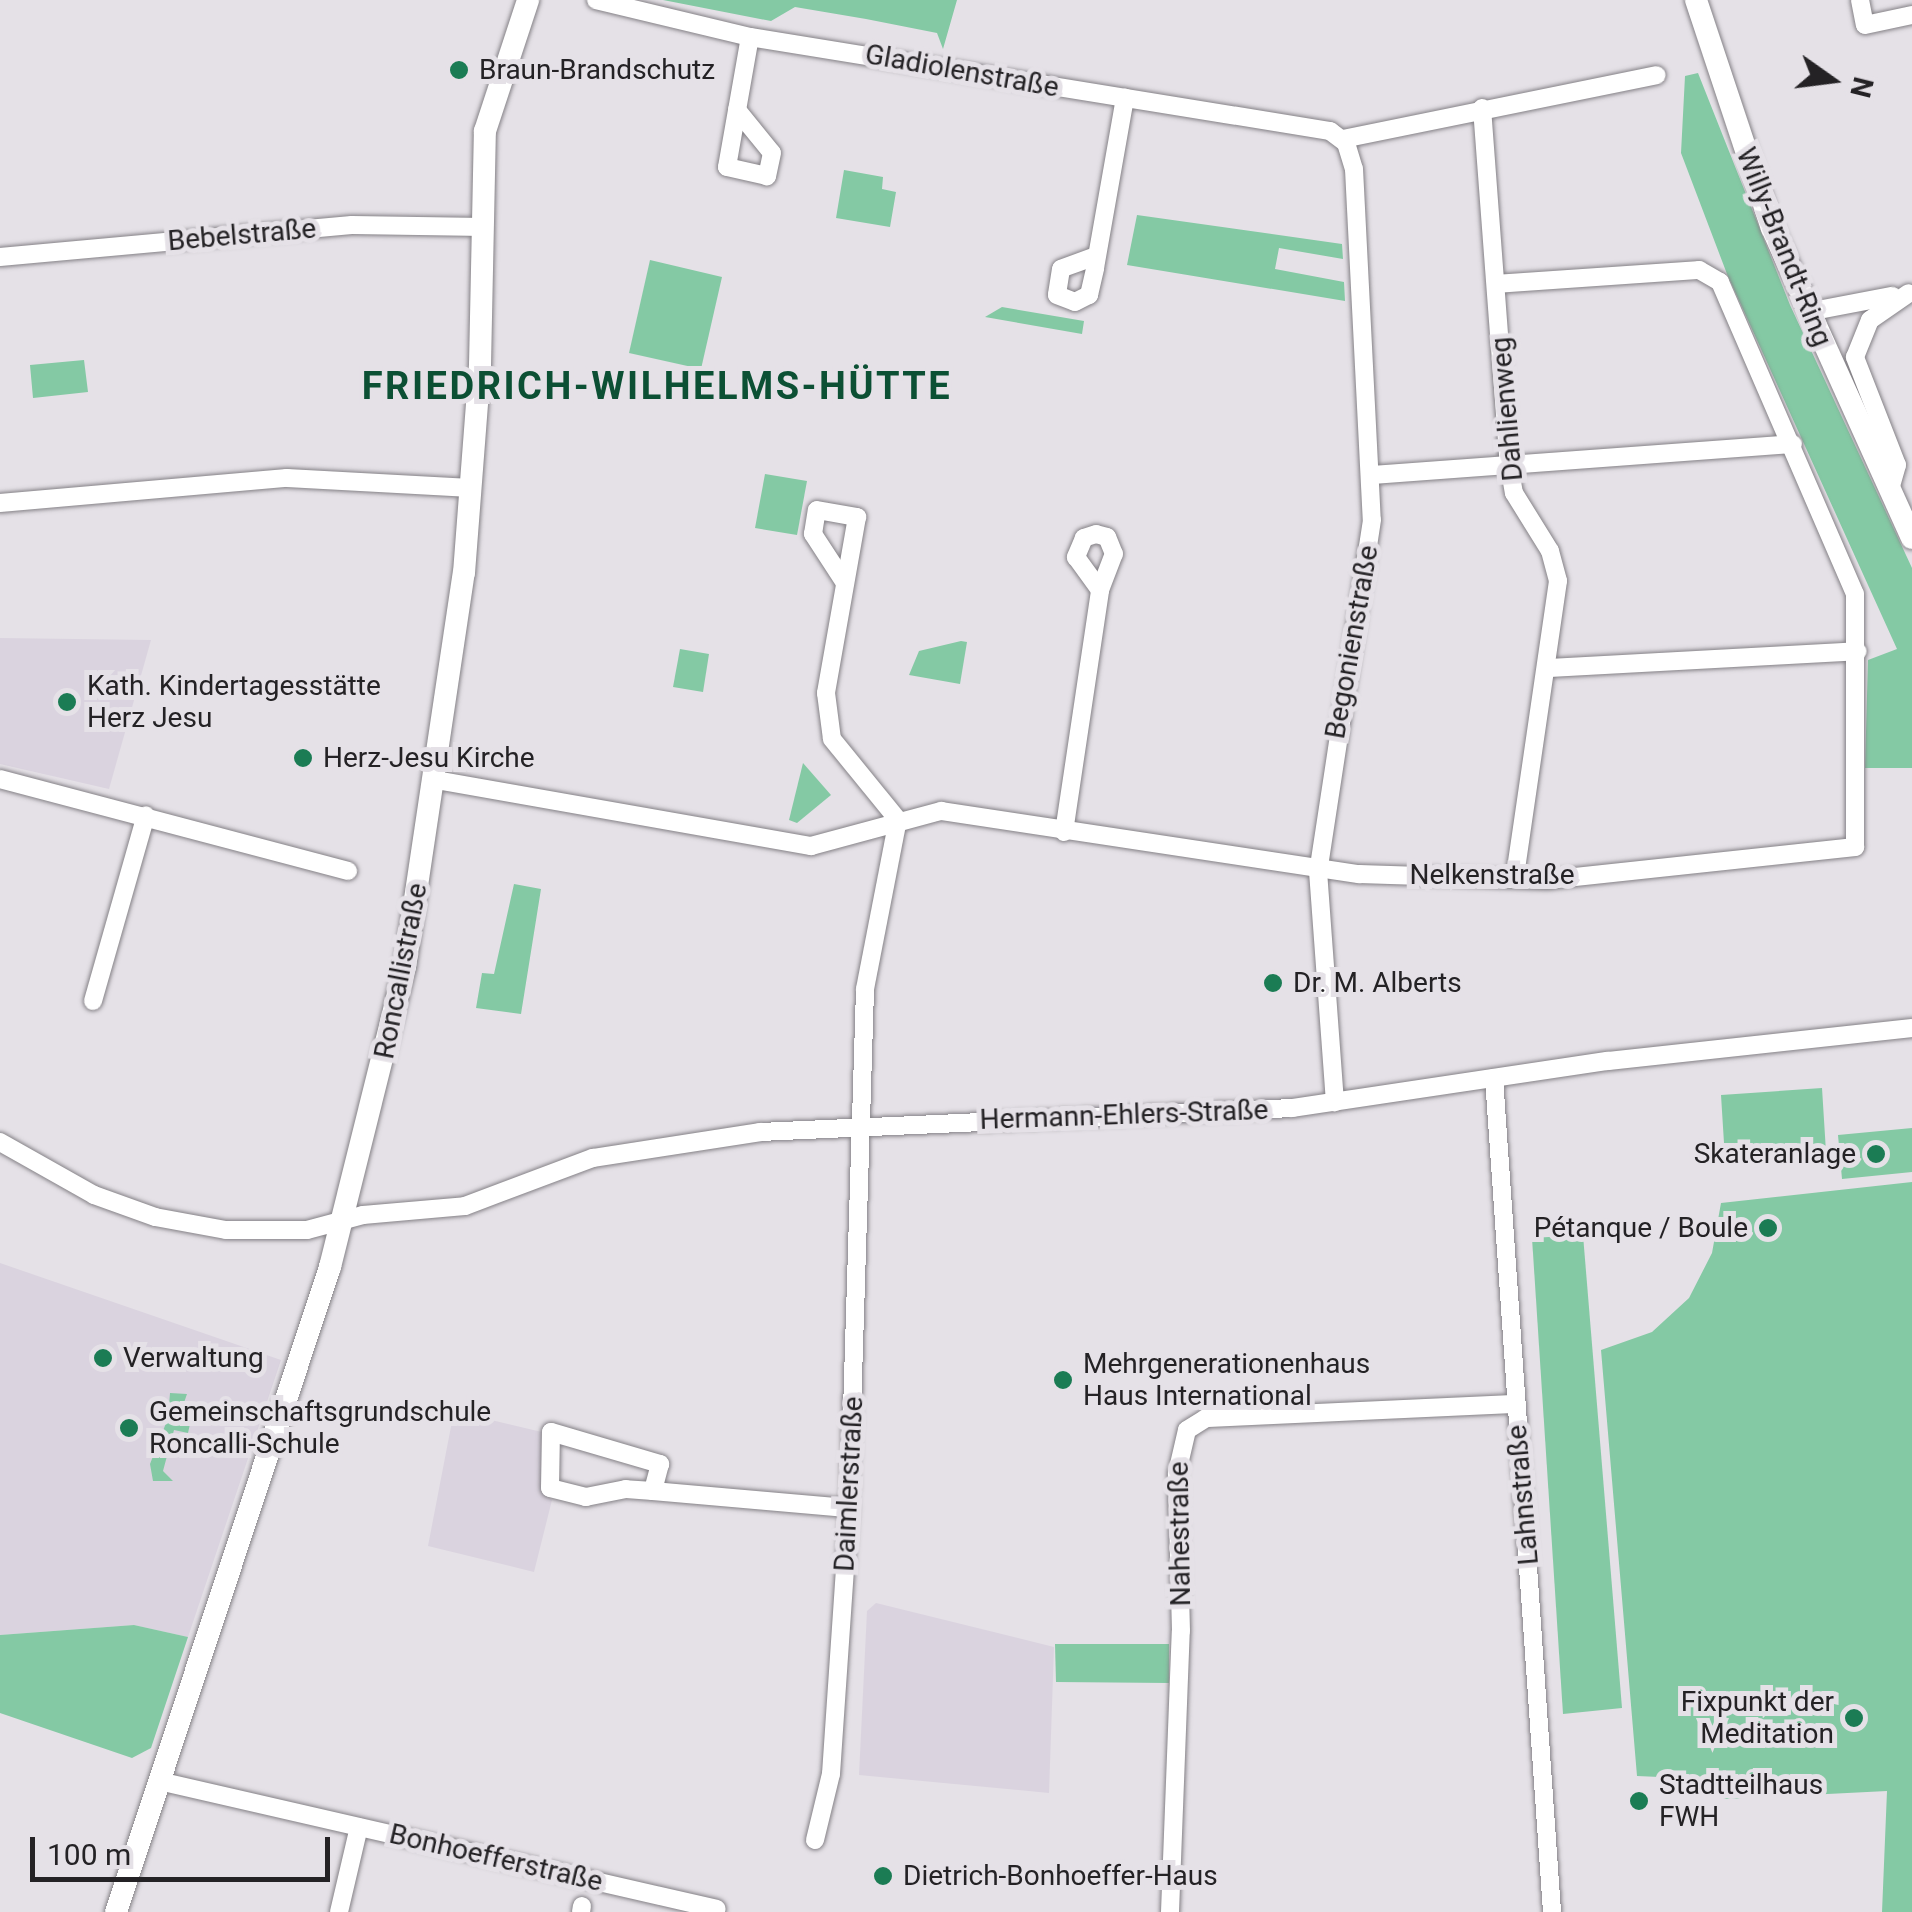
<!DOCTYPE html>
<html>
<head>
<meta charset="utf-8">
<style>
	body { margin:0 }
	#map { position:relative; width:1912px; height:1912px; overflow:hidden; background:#e5e1e7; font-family:Roboto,sans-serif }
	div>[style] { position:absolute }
	.built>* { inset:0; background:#dad3df }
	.green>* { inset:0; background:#84c9a4 }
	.roads { filter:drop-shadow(0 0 2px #848186) drop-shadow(0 0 2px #848186) }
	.street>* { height:18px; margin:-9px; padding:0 9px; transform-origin:9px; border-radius:9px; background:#fff }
	.secondary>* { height:22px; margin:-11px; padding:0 11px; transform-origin:11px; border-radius:11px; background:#fff }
	.dots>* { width:28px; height:28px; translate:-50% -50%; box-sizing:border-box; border:5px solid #e5e1e7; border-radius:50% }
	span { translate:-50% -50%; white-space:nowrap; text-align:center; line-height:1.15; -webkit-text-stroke:10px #e5e1e7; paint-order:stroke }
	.poi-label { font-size:28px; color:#242225 }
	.left { translate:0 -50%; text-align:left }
	.right { translate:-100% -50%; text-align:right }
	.street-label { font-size:28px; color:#242225 }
	.district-label { font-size:38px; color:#0c5034; font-weight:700; letter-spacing:2.5px }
	.north { position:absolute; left:1782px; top:30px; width:100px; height:100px; -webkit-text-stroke:8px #e5e1e7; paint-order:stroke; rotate:104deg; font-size:28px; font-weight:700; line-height:40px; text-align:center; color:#242225 }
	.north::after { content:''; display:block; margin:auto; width:35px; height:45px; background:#242225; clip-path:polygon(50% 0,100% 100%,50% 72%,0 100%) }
	.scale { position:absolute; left:30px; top:1837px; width:300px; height:45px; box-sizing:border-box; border:5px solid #242225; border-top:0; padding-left:12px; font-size:30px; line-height:35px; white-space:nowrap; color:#242225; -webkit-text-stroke:8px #e5e1e7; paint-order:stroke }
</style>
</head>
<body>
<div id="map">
	<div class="built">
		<div style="clip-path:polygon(0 638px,151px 640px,109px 789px,0 764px)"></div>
		<div style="clip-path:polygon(0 1263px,281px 1360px,188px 1637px,134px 1625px,0 1635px)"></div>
		<div style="clip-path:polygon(454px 1411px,546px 1433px,545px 1493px,552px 1500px,534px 1572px,428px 1546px)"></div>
		<div style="clip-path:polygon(876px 1603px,1054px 1647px,1049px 1793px,859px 1775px,867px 1611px)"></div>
	</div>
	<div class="green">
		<div style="clip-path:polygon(663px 0,957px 0,943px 49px,937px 33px,866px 19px,795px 7px,771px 21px)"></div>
		<div style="clip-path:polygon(1698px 73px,1790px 305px,1912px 568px,1912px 768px,1865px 768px,1868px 660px,1897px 649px,1727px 274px,1681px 153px,1685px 76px)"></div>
		<div style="clip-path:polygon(844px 170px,883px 177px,882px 189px,896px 192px,890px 227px,836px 218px)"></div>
		<div style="clip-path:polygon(1137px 215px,1342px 244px,1343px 259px,1279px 248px,1275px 269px,1344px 282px,1345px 301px,1127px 265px)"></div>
		<div style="clip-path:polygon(650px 260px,722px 277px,701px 369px,629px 353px)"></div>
		<div style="clip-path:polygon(1002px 307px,1084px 321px,1082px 334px,985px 317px)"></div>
		<div style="clip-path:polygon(84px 360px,88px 392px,33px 398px,30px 365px)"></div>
		<div style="clip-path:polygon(765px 474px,807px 481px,797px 535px,755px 528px)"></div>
		<div style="clip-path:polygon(961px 641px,967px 642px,960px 684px,909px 675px,919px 651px)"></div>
		<div style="clip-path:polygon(680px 649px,709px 654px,703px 692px,673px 687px)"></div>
		<div style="clip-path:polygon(803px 763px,831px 795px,797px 823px,789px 820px)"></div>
		<div style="clip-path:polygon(514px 884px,541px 889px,521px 1014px,476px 1008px,482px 973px,494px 974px)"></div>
		<div style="clip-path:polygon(1822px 1088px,1826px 1152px,1725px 1159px,1721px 1095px)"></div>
		<div style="clip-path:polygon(1912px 1128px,1912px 1172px,1842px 1179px,1838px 1135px)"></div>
		<div style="clip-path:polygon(1912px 1182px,1912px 1912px,1882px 1912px,1887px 1791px,1725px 1799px,1682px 1778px,1637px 1776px,1601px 1350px,1652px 1332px,1689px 1298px,1712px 1253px,1721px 1203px)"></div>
		<div style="clip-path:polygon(1583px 1235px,1622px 1708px,1563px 1714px,1532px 1238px)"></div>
		<div style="clip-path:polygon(170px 1393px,187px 1394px,178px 1420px,190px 1424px,188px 1433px,174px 1430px,163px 1471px,173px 1481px,153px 1481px,150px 1464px,168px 1418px)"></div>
		<div style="clip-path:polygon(134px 1625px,188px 1637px,151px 1748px,132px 1758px,0 1713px,0 1635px)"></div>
		<div style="clip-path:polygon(1055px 1644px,1169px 1644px,1169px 1683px,1056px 1682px)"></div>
	</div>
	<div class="roads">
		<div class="street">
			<div style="left:596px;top:0;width:158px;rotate:13.5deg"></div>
			<div style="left:750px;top:37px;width:588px;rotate:9.21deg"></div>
			<div style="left:1330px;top:131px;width:20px;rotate:37deg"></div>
			<div style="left:1346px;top:143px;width:27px;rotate:73deg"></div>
			<div style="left:1354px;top:169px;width:351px;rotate:87.1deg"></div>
			<div style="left:1372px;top:520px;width:355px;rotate:98.7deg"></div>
			<div style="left:1318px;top:871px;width:232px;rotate:85.8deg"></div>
			<div style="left:1860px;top:0;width:25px;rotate:79deg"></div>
			<div style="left:1865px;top:25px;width:48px;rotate:-12deg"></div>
			<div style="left:1482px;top:108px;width:358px;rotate:85.7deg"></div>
			<div style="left:1509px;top:465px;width:28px;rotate:80deg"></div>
			<div style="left:1514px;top:493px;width:68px;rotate:58.2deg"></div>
			<div style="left:1550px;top:551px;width:31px;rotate:75deg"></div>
			<div style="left:1558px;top:581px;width:297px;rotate:98.3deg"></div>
			<div style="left:737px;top:110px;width:55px;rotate:50.9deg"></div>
			<div style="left:772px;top:153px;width:24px;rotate:102deg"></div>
			<div style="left:767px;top:176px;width:41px;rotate:-167.3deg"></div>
			<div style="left:727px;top:167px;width:132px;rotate:-80deg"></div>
			<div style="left:1343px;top:139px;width:320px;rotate:-11.5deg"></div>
			<div style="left:1096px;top:256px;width:37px;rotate:160deg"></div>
			<div style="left:1061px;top:269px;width:26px;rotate:99deg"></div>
			<div style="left:1057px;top:295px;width:19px;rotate:21deg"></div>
			<div style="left:1075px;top:302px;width:16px;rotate:-27deg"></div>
			<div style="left:1089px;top:295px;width:28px;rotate:-77deg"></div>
			<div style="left:1095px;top:268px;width:173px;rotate:-80deg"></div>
			<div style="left:0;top:257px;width:353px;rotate:-5.2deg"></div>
			<div style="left:352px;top:225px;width:132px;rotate:0.9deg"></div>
			<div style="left:1808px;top:312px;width:86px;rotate:-10.8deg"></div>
			<div style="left:1371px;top:475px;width:423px;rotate:-4.2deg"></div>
			<div style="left:1891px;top:486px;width:22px;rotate:-74deg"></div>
			<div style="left:1897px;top:465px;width:116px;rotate:-111.3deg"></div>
			<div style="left:1855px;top:357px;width:40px;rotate:-68deg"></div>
			<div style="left:1870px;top:320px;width:47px;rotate:-34.7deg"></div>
			<div style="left:0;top:503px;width:288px;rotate:-5deg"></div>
			<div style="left:287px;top:478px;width:184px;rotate:3.1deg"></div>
			<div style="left:845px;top:583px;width:59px;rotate:-123.1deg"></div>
			<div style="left:813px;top:534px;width:24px;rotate:-81deg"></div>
			<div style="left:817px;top:510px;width:41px;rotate:9.9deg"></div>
			<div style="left:857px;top:517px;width:179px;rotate:100deg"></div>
			<div style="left:826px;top:693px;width:46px;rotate:82.6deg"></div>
			<div style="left:832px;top:739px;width:104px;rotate:50.8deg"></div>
			<div style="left:1549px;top:668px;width:309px;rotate:-3.1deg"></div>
			<div style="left:0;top:779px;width:360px;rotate:14.8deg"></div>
			<div style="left:436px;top:780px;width:381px;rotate:10deg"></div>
			<div style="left:811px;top:846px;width:135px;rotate:-15.1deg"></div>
			<div style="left:941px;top:811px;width:423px;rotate:8.6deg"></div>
			<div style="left:1359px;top:874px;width:188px;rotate:1.8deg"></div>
			<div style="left:1547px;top:880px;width:310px;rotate:-6.1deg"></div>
			<div style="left:1855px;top:847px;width:253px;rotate:-90deg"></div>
			<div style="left:1855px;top:594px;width:340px;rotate:-113.4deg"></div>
			<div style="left:1720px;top:282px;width:24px;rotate:-150deg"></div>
			<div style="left:1699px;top:270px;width:203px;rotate:176.1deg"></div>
			<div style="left:1064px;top:832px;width:245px;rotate:-81.5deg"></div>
			<div style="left:1100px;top:590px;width:39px;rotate:-69deg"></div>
			<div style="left:1114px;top:554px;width:18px;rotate:-112deg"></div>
			<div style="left:1107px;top:537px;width:11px;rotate:-165deg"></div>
			<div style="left:1096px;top:534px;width:13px;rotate:162deg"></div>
			<div style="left:1084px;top:538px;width:21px;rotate:113deg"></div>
			<div style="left:1076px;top:557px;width:41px;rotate:54deg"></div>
			<div style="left:93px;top:1001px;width:193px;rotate:-74.1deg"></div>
			<div style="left:1494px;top:1078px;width:836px;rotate:86.02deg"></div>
			<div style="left:0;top:1142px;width:108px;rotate:29.4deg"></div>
			<div style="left:94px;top:1195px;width:65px;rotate:19.8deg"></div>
			<div style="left:155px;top:1217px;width:72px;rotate:10.4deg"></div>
			<div style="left:226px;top:1230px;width:81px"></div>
			<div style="left:307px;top:1230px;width:58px;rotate:-15deg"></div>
			<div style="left:363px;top:1215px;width:102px;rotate:-5deg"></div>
			<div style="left:465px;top:1206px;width:137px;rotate:-20.6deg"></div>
			<div style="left:593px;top:1158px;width:169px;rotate:-8.8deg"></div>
			<div style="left:760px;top:1132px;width:533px;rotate:-2.58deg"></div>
			<div style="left:1292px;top:1108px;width:319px;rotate:-8.5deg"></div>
			<div style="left:1608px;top:1061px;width:306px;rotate:-6.2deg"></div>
			<div style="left:551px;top:1432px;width:114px;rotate:16.4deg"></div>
			<div style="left:660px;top:1464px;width:28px;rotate:105deg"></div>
			<div style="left:653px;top:1491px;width:27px;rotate:-176deg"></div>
			<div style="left:626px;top:1489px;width:41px;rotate:168.7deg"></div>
			<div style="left:586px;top:1497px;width:37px;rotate:-166deg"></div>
			<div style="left:550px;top:1488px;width:56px;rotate:-89deg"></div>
			<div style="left:653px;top:1491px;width:197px;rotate:5deg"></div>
			<div style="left:159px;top:1781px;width:572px;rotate:12.92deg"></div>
			<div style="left:815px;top:1840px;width:68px;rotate:-76.4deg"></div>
			<div style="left:831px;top:1774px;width:267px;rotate:-86.1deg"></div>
			<div style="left:849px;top:1508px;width:519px;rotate:-88.23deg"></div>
			<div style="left:865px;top:989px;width:172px;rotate:-79deg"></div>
			<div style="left:339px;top:1912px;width:87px;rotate:-76.8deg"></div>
			<div style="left:581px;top:1912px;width:6px;rotate:-81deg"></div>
			<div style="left:1170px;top:1912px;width:281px;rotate:-87.8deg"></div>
			<div style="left:1181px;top:1631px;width:158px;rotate:-91.5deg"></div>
			<div style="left:1177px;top:1473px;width:44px;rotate:-76.9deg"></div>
			<div style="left:1187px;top:1430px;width:22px;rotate:-32deg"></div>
			<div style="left:1206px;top:1418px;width:309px;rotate:-2.6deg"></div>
		</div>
		<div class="secondary">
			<div style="left:1696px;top:0;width:240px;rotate:71.6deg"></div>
			<div style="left:1772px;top:228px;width:340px;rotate:65.7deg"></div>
			<div style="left:116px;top:1912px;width:680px;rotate:-71.65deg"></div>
			<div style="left:330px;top:1267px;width:310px;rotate:-76deg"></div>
			<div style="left:405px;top:966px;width:397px;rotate:-81.5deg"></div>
			<div style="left:464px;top:573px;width:209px;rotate:-85.6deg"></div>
			<div style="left:480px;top:365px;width:234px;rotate:-88.8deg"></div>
			<div style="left:485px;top:131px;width:138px;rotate:-71.8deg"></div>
		</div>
	</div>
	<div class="dots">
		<div style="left:459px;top:70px;background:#1b7c54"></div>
		<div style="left:67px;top:702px;background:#1b7c54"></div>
		<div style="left:303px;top:758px;background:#1b7c54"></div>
		<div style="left:1273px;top:983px;background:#1b7c54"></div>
		<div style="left:1876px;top:1154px;background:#1b7c54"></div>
		<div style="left:1768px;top:1228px;background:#1b7c54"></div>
		<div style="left:103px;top:1358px;background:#1b7c54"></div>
		<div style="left:1063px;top:1380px;background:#1b7c54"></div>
		<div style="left:129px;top:1428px;background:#1b7c54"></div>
		<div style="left:1854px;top:1718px;background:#1b7c54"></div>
		<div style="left:1639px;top:1801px;background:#1b7c54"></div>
		<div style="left:883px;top:1876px;background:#1b7c54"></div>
	</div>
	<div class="poi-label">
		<span class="left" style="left:479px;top:70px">Braun-Brandschutz</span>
		<span class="left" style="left:87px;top:702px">Kath. Kindertagesstätte<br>Herz Jesu</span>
		<span class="left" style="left:323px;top:758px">Herz-Jesu Kirche</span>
		<span class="left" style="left:1293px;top:983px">Dr. M. Alberts</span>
		<span class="right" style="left:1856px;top:1154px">Skateranlage</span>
		<span class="right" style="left:1748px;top:1228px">Pétanque / Boule</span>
		<span class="left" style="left:123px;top:1358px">Verwaltung</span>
		<span class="left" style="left:1083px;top:1380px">Mehrgenerationenhaus<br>Haus International</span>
		<span class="left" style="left:149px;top:1428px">Gemeinschaftsgrundschule<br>Roncalli-Schule</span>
		<span class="right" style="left:1834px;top:1718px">Fixpunkt der<br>Meditation</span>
		<span class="left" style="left:1659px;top:1801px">Stadtteilhaus<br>FWH</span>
		<span class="left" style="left:903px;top:1876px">Dietrich-Bonhoeffer-Haus</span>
	</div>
	<div class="street-label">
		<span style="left:962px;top:71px;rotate:10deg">Gladiolenstraße</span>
		<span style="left:242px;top:235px;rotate:-5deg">Bebelstraße</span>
		<span style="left:1784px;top:247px;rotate:68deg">Willy-Brandt-Ring</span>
		<span style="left:1507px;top:409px;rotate:-95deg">Dahlienweg</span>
		<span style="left:1352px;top:642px;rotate:-80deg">Begonienstraße</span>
		<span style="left:1492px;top:875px">Nelkenstraße</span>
		<span style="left:401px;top:971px;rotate:-79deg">Roncallistraße</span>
		<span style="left:1124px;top:1115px;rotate:-2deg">Hermann-Ehlers-Straße</span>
		<span style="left:849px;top:1484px;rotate:-87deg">Daimlerstraße</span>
		<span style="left:1523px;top:1495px;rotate:-95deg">Lahnstraße</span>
		<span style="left:1180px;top:1534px;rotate:-91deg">Nahestraße</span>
		<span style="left:496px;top:1858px;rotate:13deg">Bonhoefferstraße</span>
	</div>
	<div class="district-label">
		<span style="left:657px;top:387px">FRIEDRICH-WILHELMS-HÜTTE</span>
	</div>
	<div class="north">N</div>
	<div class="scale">100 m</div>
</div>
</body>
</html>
